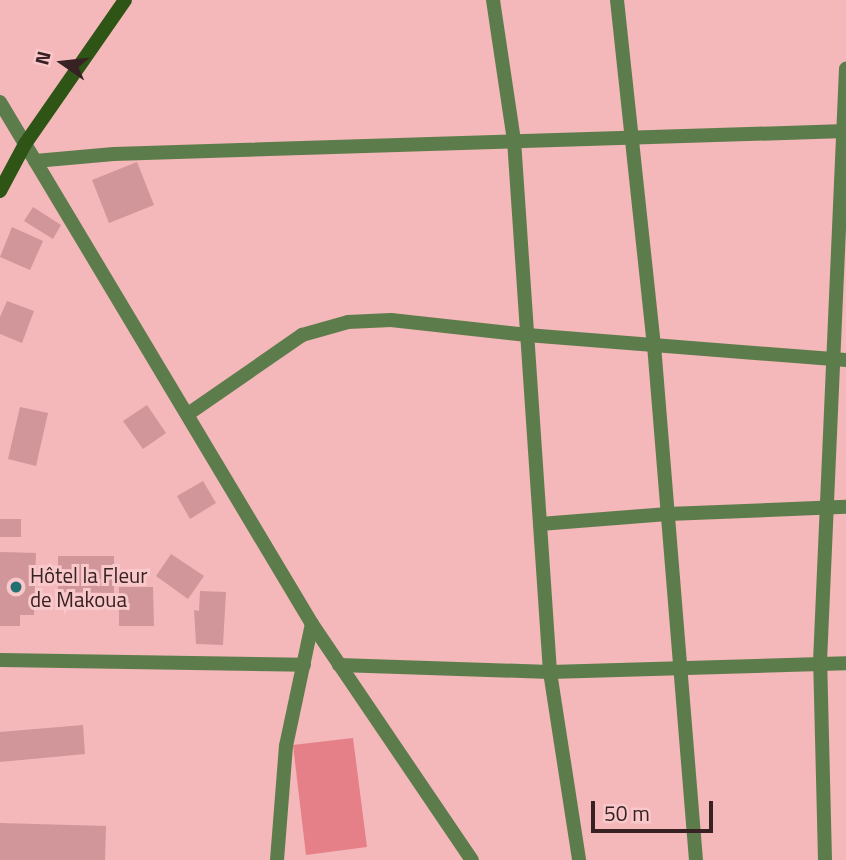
<!DOCTYPE html>
<html>
<head>
<meta charset="utf-8">
<style>
	body { margin:0 }
	#map { position:relative; width:846px; height:860px; overflow:hidden; background:#f4b7ba; font-family:"Titillium Web",sans-serif }
	div>[style] { position:absolute }
	.green>* { inset:0; background:#e58088 }
	.building>* { inset:0; background:#d19699 }
	.minor>* { height:14px; margin:-7px; padding:0 7px; transform-origin:7px; border-radius:7px; background:#5c7d4b }
	.secondary>* { height:14px; margin:-7px; padding:0 7px; transform-origin:7px; border-radius:7px; background:#2f5516 }
	.dots>* { width:19px; height:19px; translate:-50% -50%; box-sizing:border-box; border:4px solid #f9c8ca; border-radius:50% }
	span { translate:-50% -50%; white-space:nowrap; text-align:center; line-height:1.15; -webkit-text-stroke:6px #f9c8ca; paint-order:stroke }
	.poi-label { font-size:21px; color:#372122 }
	.left { translate:0 -50%; text-align:left }
	.north { position:absolute; left:28px; top:28px; width:70px; height:70px; -webkit-text-stroke:5px #f9c8ca; paint-order:stroke; rotate:284deg; font-size:19px; font-weight:700; line-height:28px; text-align:center; color:#372122 }
	.north::after { content:''; display:block; margin:auto; width:24px; height:32px; background:#372122; clip-path:polygon(50% 0,100% 100%,50% 72%,0 100%) }
	.scale { position:absolute; left:591px; top:801px; width:122px; height:32px; box-sizing:border-box; border:4px solid #372122; border-top:0; padding-left:9px; font-size:21px; line-height:24px; white-space:nowrap; color:#372122; -webkit-text-stroke:5px #f9c8ca; paint-order:stroke }
</style>
</head>
<body>
<div id="map">
	<div class="green">
		<div style="clip-path:polygon(353px 738px,367px 847px,306px 855px,293px 745px)"></div>
	</div>
	<div class="building">
		<div style="clip-path:polygon(137px 162px,154px 205px,109px 223px,92px 180px)"></div>
		<div style="clip-path:polygon(33px 207px,61px 225px,53px 239px,24px 221px)"></div>
		<div style="clip-path:polygon(12px 227px,43px 241px,30px 270px,0 257px)"></div>
		<div style="clip-path:polygon(7px 301px,34px 311px,22px 343px,0 334px,0 317px)"></div>
		<div style="clip-path:polygon(147px 405px,166px 433px,143px 449px,123px 421px)"></div>
		<div style="clip-path:polygon(20px 407px,48px 413px,36px 466px,8px 459px)"></div>
		<div style="clip-path:polygon(203px 481px,216px 503px,190px 519px,177px 496px)"></div>
		<div style="clip-path:polygon(0 519px,21px 519px,21px 537px,0 537px)"></div>
		<div style="clip-path:polygon(0 552px,36px 553px,34px 615px,20px 615px,20px 626px,0 626px)"></div>
		<div style="clip-path:polygon(171px 554px,204px 576px,188px 599px,156px 576px)"></div>
		<div style="clip-path:polygon(58px 556px,114px 556px,114px 593px,58px 592px)"></div>
		<div style="clip-path:polygon(119px 587px,153px 587px,154px 626px,119px 626px)"></div>
		<div style="clip-path:polygon(200px 591px,226px 592px,223px 645px,196px 644px,194px 610px,199px 611px)"></div>
		<div style="clip-path:polygon(83px 725px,85px 754px,0 762px,0 732px)"></div>
		<div style="clip-path:polygon(0 823px,106px 826px,105px 860px,0 860px)"></div>
	</div>
	<div class="minor">
		<div style="left:493px;top:0;width:142px;rotate:81.5deg"></div>
		<div style="left:514px;top:140px;width:533px;rotate:86.13deg"></div>
		<div style="left:550px;top:672px;width:190px;rotate:81.2deg"></div>
		<div style="left:617px;top:0;width:347px;rotate:83.9deg"></div>
		<div style="left:654px;top:345px;width:517px;rotate:85.34deg"></div>
		<div style="left:0;top:102px;width:608px;rotate:59.13deg"></div>
		<div style="left:312px;top:624px;width:285px;rotate:55.9deg"></div>
		<div style="left:35px;top:161px;width:79px;rotate:-5.1deg"></div>
		<div style="left:114px;top:154px;width:732px;rotate:-1.8deg"></div>
		<div style="left:188px;top:414px;width:139px;rotate:-34.7deg"></div>
		<div style="left:302px;top:335px;width:48px;rotate:-15.8deg"></div>
		<div style="left:348px;top:322px;width:43px;rotate:-2.7deg"></div>
		<div style="left:391px;top:320px;width:137px;rotate:6.3deg"></div>
		<div style="left:527px;top:335px;width:320px;rotate:4.5deg"></div>
		<div style="left:540px;top:524px;width:128px;rotate:-4.5deg"></div>
		<div style="left:668px;top:514px;width:178px;rotate:-2.3deg"></div>
		<div style="left:0;top:660px;width:304px;rotate:0.9deg"></div>
		<div style="left:339px;top:665px;width:211px;rotate:1.9deg"></div>
		<div style="left:550px;top:672px;width:296px;rotate:-1.7deg"></div>
		<div style="left:277px;top:860px;width:114px;rotate:-85.5deg"></div>
		<div style="left:286px;top:746px;width:125px;rotate:-78deg"></div>
		<div style="left:825px;top:860px;width:198px;rotate:-91.4deg"></div>
		<div style="left:820px;top:662px;width:594px;rotate:-87.49deg"></div>
	</div>
	<div class="secondary">
		<div style="left:0;top:191px;width:53px;rotate:-62deg"></div>
		<div style="left:25px;top:144px;width:175px;rotate:-55.2deg"></div>
	</div>
	<div class="dots">
		<div style="left:16px;top:587px;background:#246f6f"></div>
	</div>
	<div class="poi-label">
		<span class="left" style="left:30px;top:587px">Hôtel la Fleur<br>de Makoua</span>
	</div>
	<div class="north">N</div>
	<div class="scale">50 m</div>
</div>
</body>
</html>
